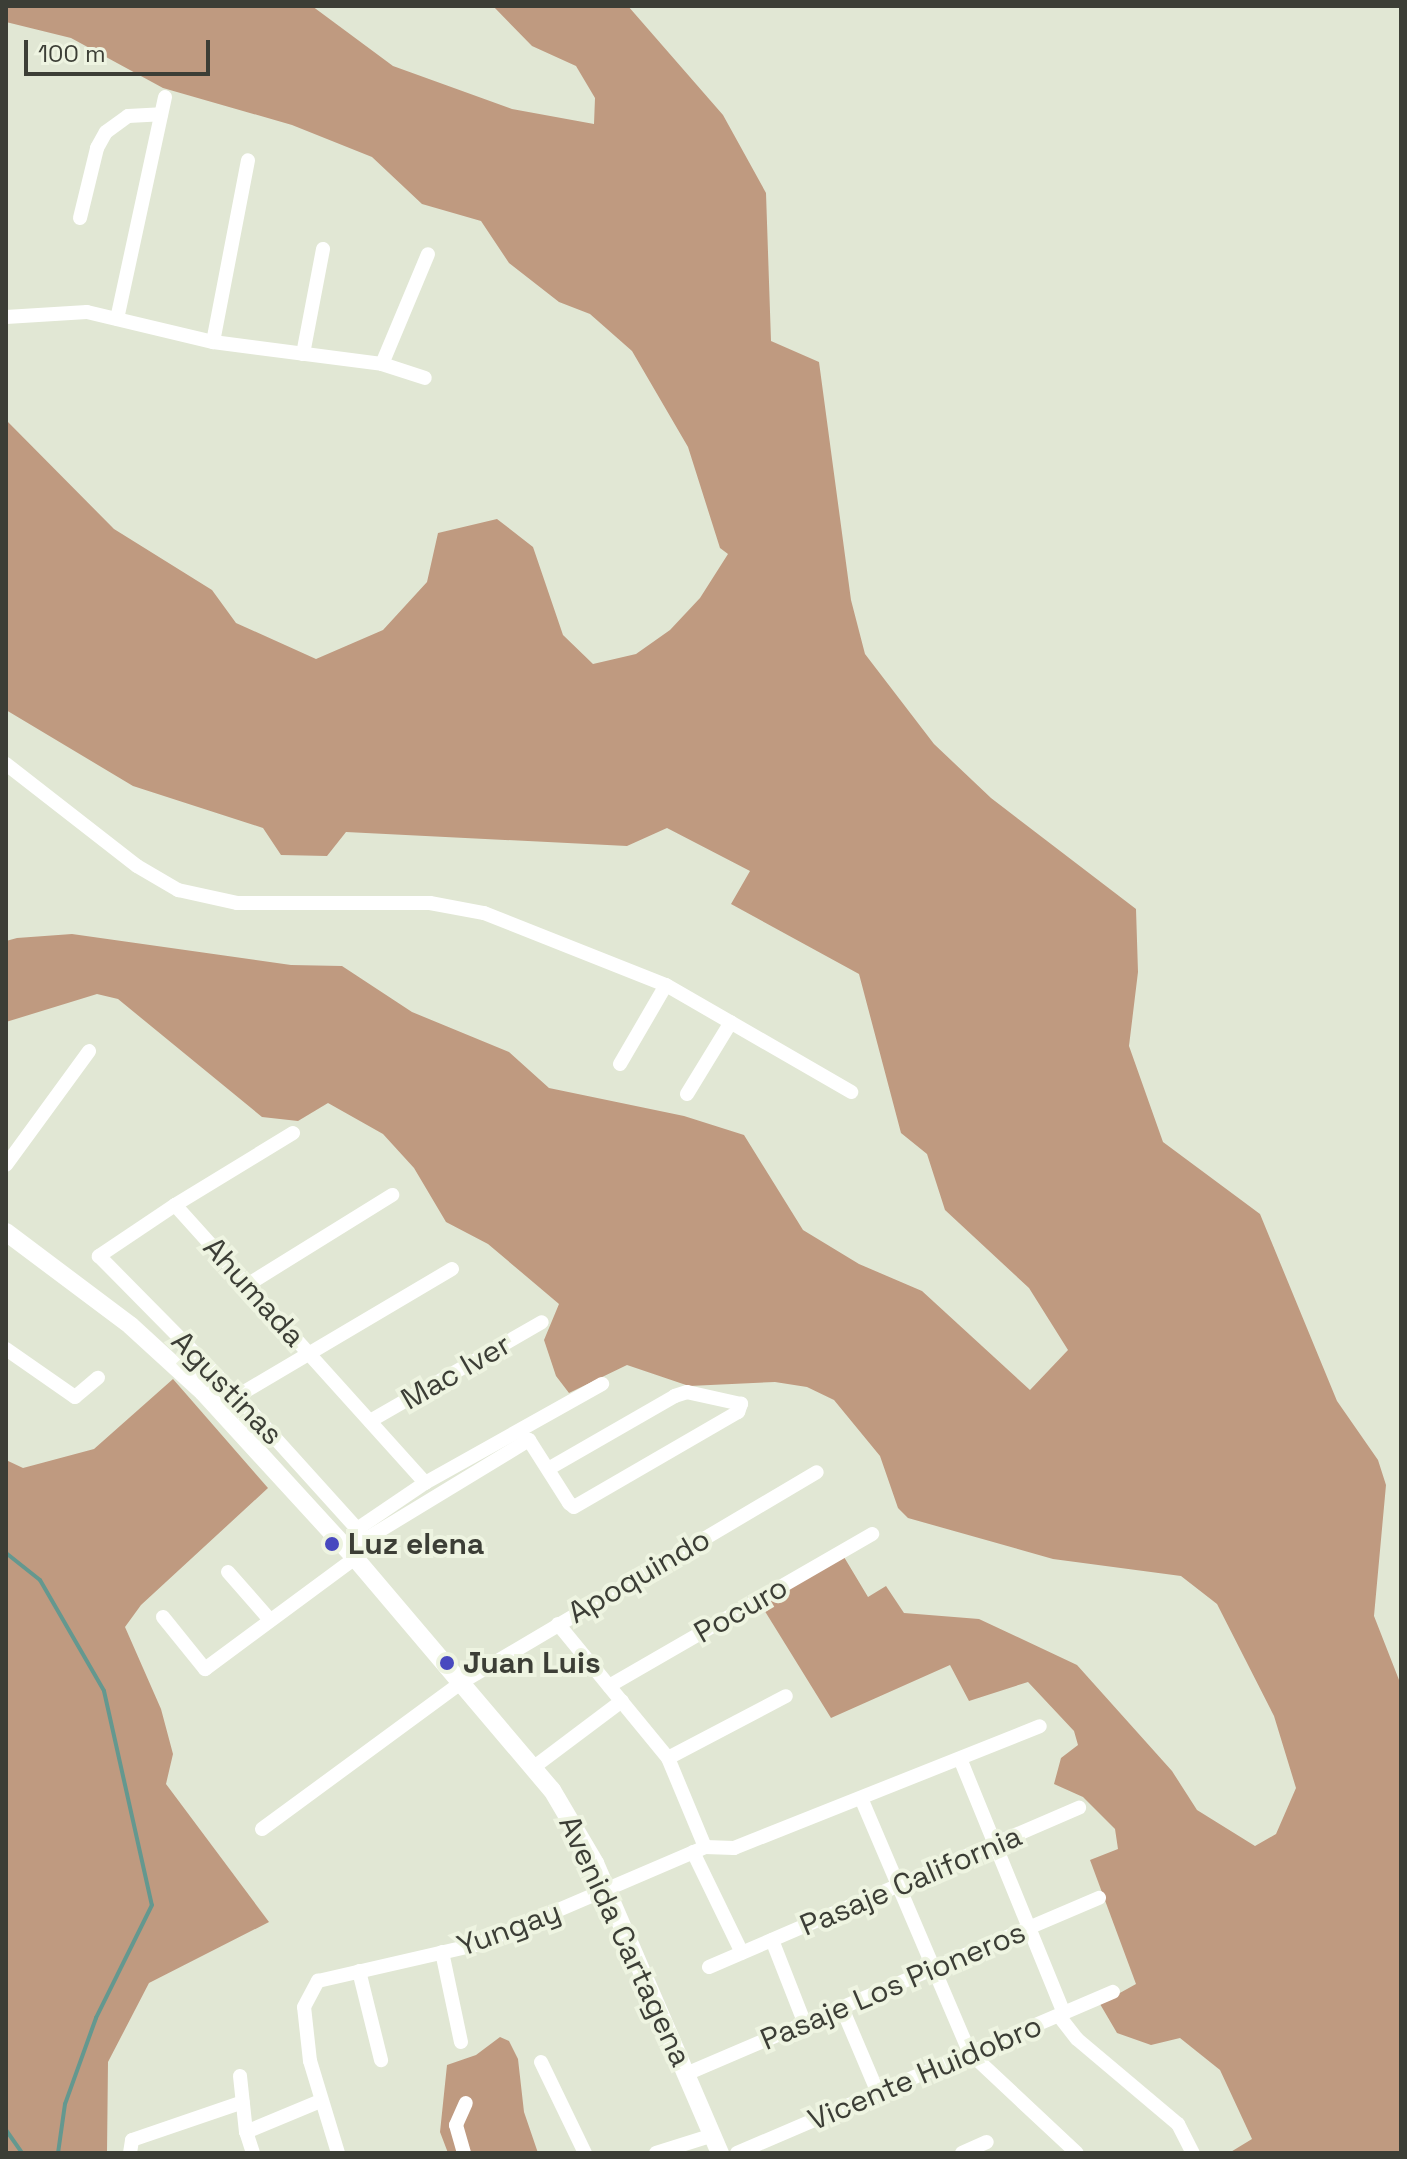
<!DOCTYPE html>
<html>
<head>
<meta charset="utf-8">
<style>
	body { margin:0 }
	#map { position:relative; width:1407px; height:2159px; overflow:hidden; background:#e1e7d4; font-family:"Space Grotesk",sans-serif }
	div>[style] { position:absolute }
	.forest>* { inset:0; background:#bf9a80 }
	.stream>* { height:4px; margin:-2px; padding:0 2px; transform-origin:2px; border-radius:2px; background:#64988f }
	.minor>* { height:14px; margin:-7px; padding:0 7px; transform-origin:7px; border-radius:7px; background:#fff }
	.major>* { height:18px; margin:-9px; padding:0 9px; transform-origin:9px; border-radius:9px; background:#fff }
	.dots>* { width:22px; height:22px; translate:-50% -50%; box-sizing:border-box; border:4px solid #eef4e1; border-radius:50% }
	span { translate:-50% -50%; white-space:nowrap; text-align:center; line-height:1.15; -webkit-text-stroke:8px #eef4e1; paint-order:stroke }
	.street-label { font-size:30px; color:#3c3e36 }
	.poi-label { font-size:30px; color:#3c3e36; font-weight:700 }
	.left { translate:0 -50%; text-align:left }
	.frame { position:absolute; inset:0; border:8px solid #3c3e36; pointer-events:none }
	.scale { position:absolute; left:24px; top:40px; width:186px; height:36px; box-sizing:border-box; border:4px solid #3c3e36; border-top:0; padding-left:10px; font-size:24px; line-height:28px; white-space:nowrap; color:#3c3e36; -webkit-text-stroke:6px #eef4e1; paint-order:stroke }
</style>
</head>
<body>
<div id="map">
	<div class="forest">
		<div style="clip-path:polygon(6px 6px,312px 6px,393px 66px,512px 109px,594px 124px,595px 98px,576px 66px,532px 46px,493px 6px,628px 6px,723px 115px,766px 193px,771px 341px,819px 362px,851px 600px,865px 654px,934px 744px,991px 798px,1136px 909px,1138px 972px,1129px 1046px,1163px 1142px,1260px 1214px,1337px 1401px,1378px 1460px,1386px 1485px,1374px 1616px,1401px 1685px,1401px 2153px,1229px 2153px,1252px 2139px,1220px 2070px,1180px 2038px,1151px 2045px,1117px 2033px,1100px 2004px,1136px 1984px,1090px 1860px,1118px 1849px,1115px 1829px,1083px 1797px,1054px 1784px,1061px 1758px,1078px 1745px,1074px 1731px,1028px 1682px,969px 1701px,950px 1665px,831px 1718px,761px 1605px,844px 1557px,868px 1597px,886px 1586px,904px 1613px,979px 1619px,1077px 1665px,1172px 1771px,1197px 1810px,1255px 1846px,1276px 1834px,1296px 1788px,1274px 1716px,1217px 1604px,1181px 1576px,1053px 1559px,908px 1518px,898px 1508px,880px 1456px,834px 1400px,807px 1387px,775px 1382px,689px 1386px,627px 1365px,569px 1393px,556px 1376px,544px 1340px,559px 1304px,488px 1244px,446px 1222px,414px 1168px,383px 1134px,328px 1103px,298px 1121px,262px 1117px,118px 999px,97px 994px,6px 1022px,6px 941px,17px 938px,72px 934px,291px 965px,342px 966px,412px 1012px,509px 1052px,549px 1088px,684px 1116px,744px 1135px,803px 1230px,859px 1264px,922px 1291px,1030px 1390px,1068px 1350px,1029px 1288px,945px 1210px,927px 1154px,901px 1133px,859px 974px,731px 904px,750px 871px,667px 828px,627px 846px,346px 832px,327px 856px,281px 855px,263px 828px,133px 786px,6px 710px,6px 420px,114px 529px,212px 590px,236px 623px,316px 659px,383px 630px,427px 582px,438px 533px,497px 519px,533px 547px,563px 635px,593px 664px,636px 654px,670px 630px,700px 598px,728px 554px,720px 548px,688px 447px,632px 351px,590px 314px,559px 302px,509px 263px,481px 221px,422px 204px,372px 157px,292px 125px,163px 88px,71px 38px,6px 22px)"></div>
		<div style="clip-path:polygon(173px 1379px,268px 1488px,141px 1605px,125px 1627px,161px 1709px,173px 1754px,166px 1784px,269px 1922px,149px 1983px,108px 2062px,107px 2153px,6px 2153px,6px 1460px,23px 1468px,94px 1449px)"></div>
		<div style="clip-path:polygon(500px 2037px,509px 2041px,518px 2059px,524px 2112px,538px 2153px,448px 2153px,440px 2132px,447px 2065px,476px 2055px)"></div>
	</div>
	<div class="stream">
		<div style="left:6px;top:1553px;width:43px;rotate:38.5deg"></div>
		<div style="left:40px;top:1580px;width:128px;rotate:60deg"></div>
		<div style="left:104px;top:1691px;width:219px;rotate:77.4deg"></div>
		<div style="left:152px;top:1905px;width:126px;rotate:116.4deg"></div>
		<div style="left:96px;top:2018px;width:91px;rotate:109.8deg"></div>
		<div style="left:65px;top:2104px;width:49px;rotate:98.1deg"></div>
		<div style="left:6px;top:2130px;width:28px;rotate:55deg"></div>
	</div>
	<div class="minor">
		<div style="left:80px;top:218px;width:72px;rotate:-76.3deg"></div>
		<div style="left:97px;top:148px;width:18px;rotate:-61deg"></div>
		<div style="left:106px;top:132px;width:27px;rotate:-36deg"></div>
		<div style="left:128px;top:116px;width:33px;rotate:-3deg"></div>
		<div style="left:6px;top:317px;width:81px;rotate:-3.5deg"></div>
		<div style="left:87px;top:312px;width:130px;rotate:13.4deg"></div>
		<div style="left:213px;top:342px;width:170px;rotate:7.4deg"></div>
		<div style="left:382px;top:364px;width:45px;rotate:18deg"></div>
		<div style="left:117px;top:319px;width:227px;rotate:-77.8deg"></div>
		<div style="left:213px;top:342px;width:185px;rotate:-79.1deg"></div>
		<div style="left:303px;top:354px;width:107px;rotate:-79.2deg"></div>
		<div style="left:382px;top:364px;width:119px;rotate:-67.3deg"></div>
		<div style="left:6px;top:764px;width:166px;rotate:37.9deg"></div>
		<div style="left:137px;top:866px;width:48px;rotate:30.3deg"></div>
		<div style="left:178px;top:890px;width:60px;rotate:12.4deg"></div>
		<div style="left:237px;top:903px;width:193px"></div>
		<div style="left:430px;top:903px;width:55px;rotate:10.5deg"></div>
		<div style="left:484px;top:913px;width:196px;rotate:21.6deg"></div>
		<div style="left:666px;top:985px;width:214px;rotate:30deg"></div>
		<div style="left:620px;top:1064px;width:91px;rotate:-59.8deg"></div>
		<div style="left:687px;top:1094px;width:84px;rotate:-58.6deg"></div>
		<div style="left:293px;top:1133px;width:138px;rotate:148.6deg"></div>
		<div style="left:175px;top:1205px;width:374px;rotate:48deg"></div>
		<div style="left:6px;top:1165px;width:141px;rotate:-53.9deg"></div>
		<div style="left:175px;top:1205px;width:92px;rotate:146.1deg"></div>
		<div style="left:99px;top:1256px;width:197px;rotate:45.4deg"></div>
		<div style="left:237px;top:1396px;width:179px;rotate:47.9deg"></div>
		<div style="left:357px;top:1529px;width:82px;rotate:-34.1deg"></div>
		<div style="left:425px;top:1483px;width:203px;rotate:-29.2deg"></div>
		<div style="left:247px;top:1285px;width:171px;rotate:-31.8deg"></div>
		<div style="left:6px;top:1349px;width:84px;rotate:34.8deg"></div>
		<div style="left:75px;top:1397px;width:30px;rotate:-40deg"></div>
		<div style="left:217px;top:1408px;width:273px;rotate:-30.6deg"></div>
		<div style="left:370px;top:1421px;width:198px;rotate:-29.9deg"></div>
		<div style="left:348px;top:1550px;width:212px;rotate:-31.3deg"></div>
		<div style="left:529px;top:1440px;width:75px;rotate:57.6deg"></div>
		<div style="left:569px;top:1503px;width:6px;rotate:39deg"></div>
		<div style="left:574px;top:1507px;width:190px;rotate:-30.1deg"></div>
		<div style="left:738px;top:1412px;width:9px;rotate:-69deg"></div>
		<div style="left:741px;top:1404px;width:55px;rotate:-167.5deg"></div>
		<div style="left:687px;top:1392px;width:13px;rotate:162deg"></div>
		<div style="left:675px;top:1396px;width:146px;rotate:150.1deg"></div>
		<div style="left:228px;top:1572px;width:64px;rotate:48.8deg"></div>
		<div style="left:163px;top:1617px;width:67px;rotate:51.1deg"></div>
		<div style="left:205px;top:1669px;width:187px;rotate:-36.5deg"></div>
		<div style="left:558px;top:1624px;width:173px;rotate:50.6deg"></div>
		<div style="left:668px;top:1758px;width:96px;rotate:67.4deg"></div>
		<div style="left:609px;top:1686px;width:304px;rotate:-30deg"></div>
		<div style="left:668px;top:1758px;width:133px;rotate:-27.7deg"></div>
		<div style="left:961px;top:1761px;width:272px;rotate:67.8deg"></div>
		<div style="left:534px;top:1767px;width:110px;rotate:-36.9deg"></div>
		<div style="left:861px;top:1798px;width:277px;rotate:66.9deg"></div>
		<div style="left:970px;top:2053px;width:146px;rotate:43.1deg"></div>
		<div style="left:262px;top:1829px;width:248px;rotate:-36.3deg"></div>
		<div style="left:462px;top:1682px;width:412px;rotate:-30.6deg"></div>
		<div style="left:693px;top:1852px;width:112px;rotate:64.1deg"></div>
		<div style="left:772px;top:1940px;width:90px;rotate:68.6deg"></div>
		<div style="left:442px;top:1952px;width:92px;rotate:78.1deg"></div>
		<div style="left:709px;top:1967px;width:403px;rotate:-23.3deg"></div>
		<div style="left:359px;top:1971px;width:92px;rotate:76.1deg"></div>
		<div style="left:842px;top:2008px;width:92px;rotate:67deg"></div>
		<div style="left:1059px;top:2016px;width:29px;rotate:52deg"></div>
		<div style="left:1077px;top:2039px;width:132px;rotate:40.1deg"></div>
		<div style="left:1178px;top:2124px;width:33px;rotate:63deg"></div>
		<div style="left:541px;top:2062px;width:101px;rotate:64.2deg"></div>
		<div style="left:686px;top:2074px;width:449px;rotate:-23.1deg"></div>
		<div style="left:240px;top:2076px;width:56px;rotate:83.9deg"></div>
		<div style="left:130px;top:2153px;width:13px;rotate:-81deg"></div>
		<div style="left:132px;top:2140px;width:117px;rotate:-18.9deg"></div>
		<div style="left:253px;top:2153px;width:22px;rotate:-108deg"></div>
		<div style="left:246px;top:2132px;width:78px;rotate:-22.6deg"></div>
		<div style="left:338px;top:2153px;width:96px;rotate:-106.9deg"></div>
		<div style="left:310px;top:2061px;width:54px;rotate:-96.3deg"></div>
		<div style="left:304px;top:2007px;width:30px;rotate:-62deg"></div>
		<div style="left:318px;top:1981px;width:165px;rotate:-12.9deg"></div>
		<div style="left:479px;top:1944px;width:246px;rotate:-23.2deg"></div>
		<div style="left:705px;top:1847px;width:29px;rotate:2deg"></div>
		<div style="left:734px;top:1848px;width:329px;rotate:-21.7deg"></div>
		<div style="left:464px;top:2153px;width:29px;rotate:-106deg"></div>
		<div style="left:456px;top:2125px;width:24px;rotate:-66deg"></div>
		<div style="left:656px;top:2153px;width:60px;rotate:-17.5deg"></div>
		<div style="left:737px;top:2153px;width:409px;rotate:-23.2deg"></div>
		<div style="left:962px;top:2153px;width:27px;rotate:-24deg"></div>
	</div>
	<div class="major">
		<div style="left:6px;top:1232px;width:156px;rotate:36.9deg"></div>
		<div style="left:131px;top:1326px;width:98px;rotate:42.5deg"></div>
		<div style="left:203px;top:1392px;width:225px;rotate:47.5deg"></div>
		<div style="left:355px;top:1558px;width:304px;rotate:49.7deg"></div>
		<div style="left:552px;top:1790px;width:85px;rotate:59.5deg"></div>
		<div style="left:595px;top:1863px;width:316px;rotate:66.7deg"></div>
	</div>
	<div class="dots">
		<div style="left:332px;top:1544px;background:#4849bf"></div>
		<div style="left:447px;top:1663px;background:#4849bf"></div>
	</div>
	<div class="street-label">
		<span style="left:254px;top:1292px;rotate:48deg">Ahumada</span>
		<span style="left:456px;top:1372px;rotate:-30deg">Mac Iver</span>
		<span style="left:227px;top:1388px;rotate:46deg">Agustinas</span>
		<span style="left:639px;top:1576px;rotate:-30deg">Apoquindo</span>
		<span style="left:741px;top:1610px;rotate:-30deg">Pocuro</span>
		<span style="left:911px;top:1881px;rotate:-23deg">Pasaje California</span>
		<span style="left:509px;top:1929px;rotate:-20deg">Yungay</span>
		<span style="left:625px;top:1941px;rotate:65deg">Avenida Cartagena</span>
		<span style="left:893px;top:1986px;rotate:-23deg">Pasaje Los Pioneros</span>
		<span style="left:925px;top:2073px;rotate:-23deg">Vicente Huidobro</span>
	</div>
	<div class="poi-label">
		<span class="left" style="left:348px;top:1544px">Luz elena</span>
		<span class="left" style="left:463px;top:1663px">Juan Luis</span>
	</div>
	<div class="frame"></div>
	<div class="scale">100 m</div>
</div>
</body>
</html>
